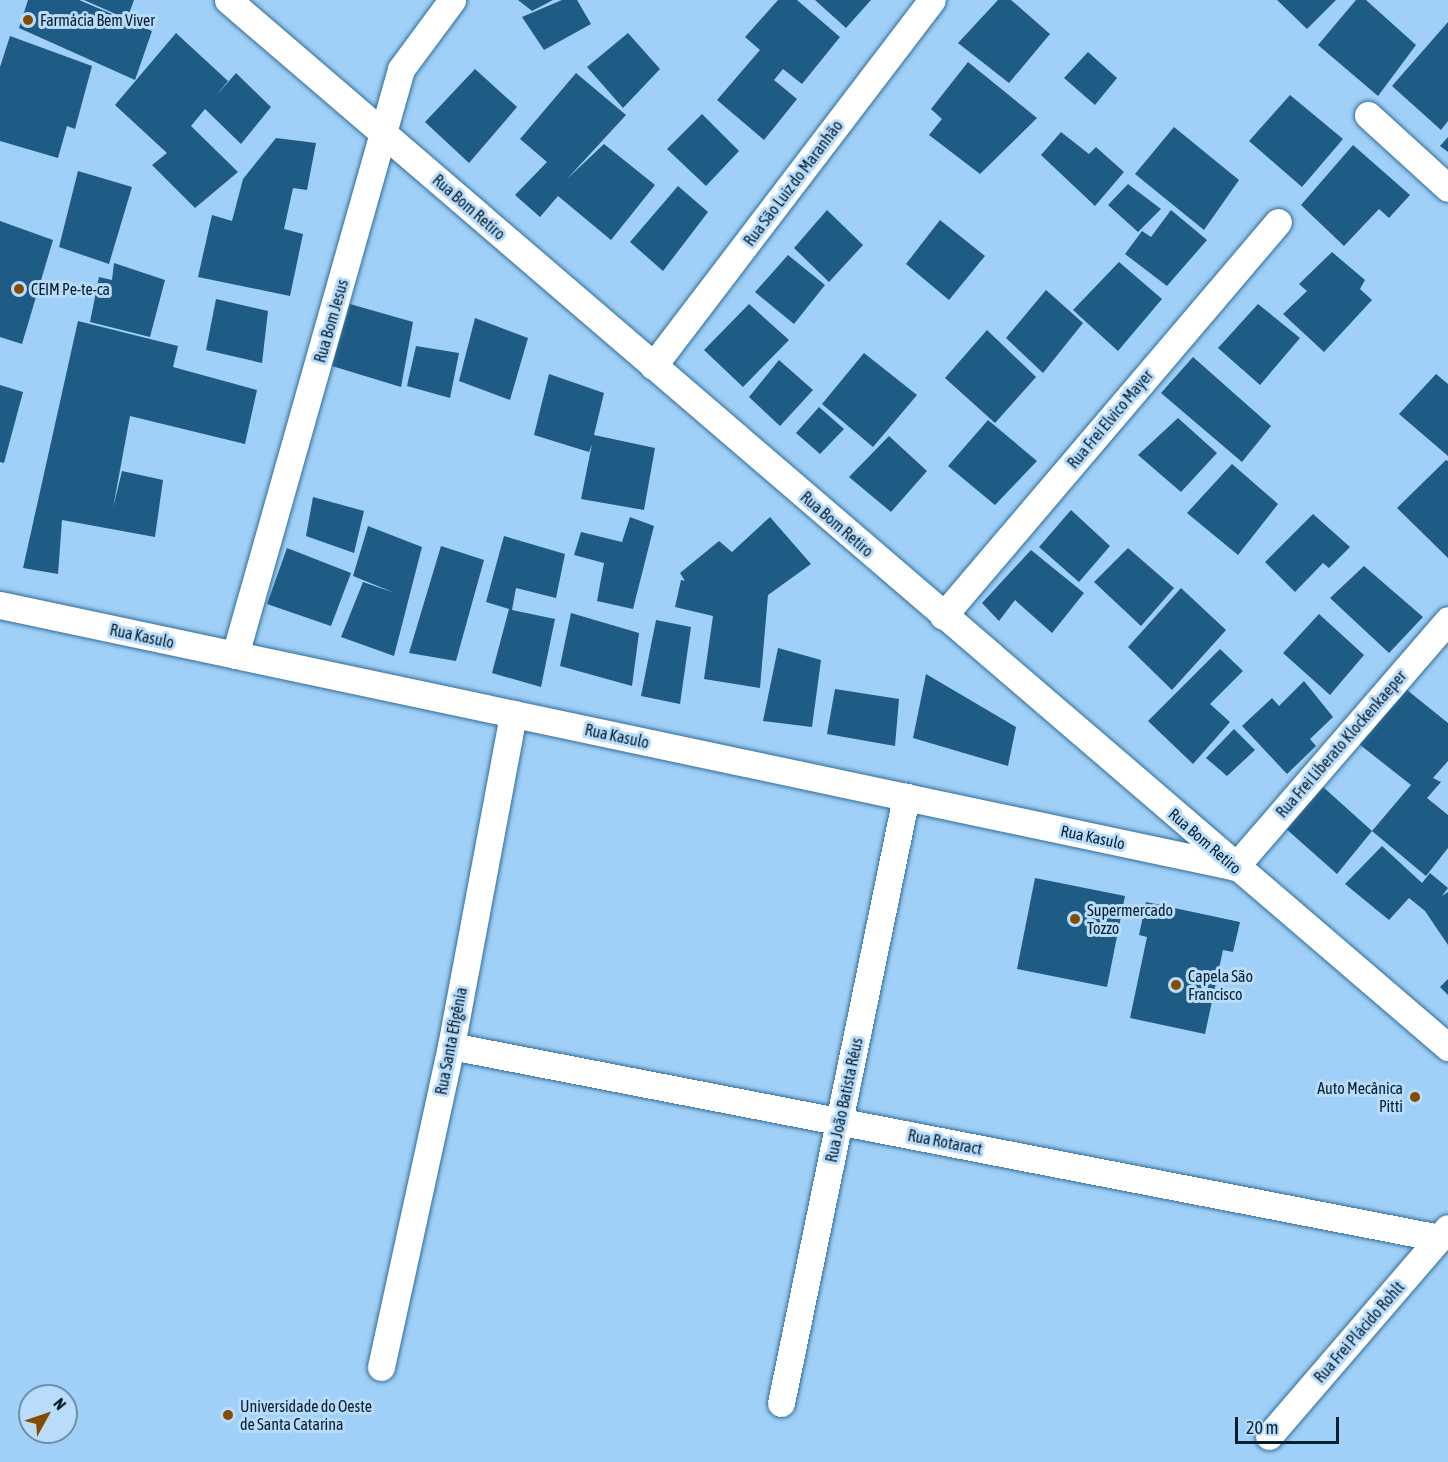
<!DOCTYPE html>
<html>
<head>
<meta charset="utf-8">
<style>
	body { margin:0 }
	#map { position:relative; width:1448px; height:1462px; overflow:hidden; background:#a0d0f7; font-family:"Asap Condensed",sans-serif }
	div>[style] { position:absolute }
	.building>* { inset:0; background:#1e5b85 }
	.roads { filter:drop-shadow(0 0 2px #326d98) drop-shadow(0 0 2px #326d98) }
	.street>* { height:27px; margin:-13.5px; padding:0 13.5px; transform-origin:13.5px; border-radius:13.5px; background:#fff }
	.dots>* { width:16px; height:16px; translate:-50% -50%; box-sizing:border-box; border:3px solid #b8dcf9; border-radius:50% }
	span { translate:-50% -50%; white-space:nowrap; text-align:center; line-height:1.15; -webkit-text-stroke:6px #b8dcf9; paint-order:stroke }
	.poi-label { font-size:16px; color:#051e30 }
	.left { translate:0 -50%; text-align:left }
	.right { translate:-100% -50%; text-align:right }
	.street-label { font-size:16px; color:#051e30 }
	.north { position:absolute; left:18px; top:1384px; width:60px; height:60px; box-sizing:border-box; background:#b8dcf9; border:2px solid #7090a9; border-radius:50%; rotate:50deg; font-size:16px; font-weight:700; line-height:24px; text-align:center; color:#051e30 }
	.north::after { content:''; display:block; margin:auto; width:21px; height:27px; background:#854b00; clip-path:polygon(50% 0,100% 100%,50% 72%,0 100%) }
	.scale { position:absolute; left:1235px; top:1417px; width:104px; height:27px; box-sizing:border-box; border:3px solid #051e30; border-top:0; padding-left:8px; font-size:18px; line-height:21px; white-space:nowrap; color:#051e30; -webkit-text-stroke:4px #b8dcf9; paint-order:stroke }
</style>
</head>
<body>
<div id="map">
	<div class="building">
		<div style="clip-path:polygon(28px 0,79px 0,152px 31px,135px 80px,19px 28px)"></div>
		<div style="clip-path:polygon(84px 0,134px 0,127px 19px)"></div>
		<div style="clip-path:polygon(518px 0,553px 0,532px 11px)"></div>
		<div style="clip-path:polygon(562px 0,577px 0,591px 24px,544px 50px,522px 17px)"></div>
		<div style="clip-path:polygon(778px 0,797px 0,840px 37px,802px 84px,783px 69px,774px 80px,797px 99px,764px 140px,717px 100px,760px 50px,745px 37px)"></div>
		<div style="clip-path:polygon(815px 0,871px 0,846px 28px)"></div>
		<div style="clip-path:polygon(998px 0,1011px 0,1050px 34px,1009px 83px,958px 43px)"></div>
		<div style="clip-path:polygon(1277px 0,1336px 0,1307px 29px)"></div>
		<div style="clip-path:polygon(1356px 0,1366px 0,1416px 45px,1378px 96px,1318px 45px)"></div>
		<div style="clip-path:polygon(1448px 22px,1448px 121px,1441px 130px,1392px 86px)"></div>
		<div style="clip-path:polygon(176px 33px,228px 81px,216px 96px,236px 73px,271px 107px,241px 144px,205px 109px,191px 126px,238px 172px,195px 208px,152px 165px,167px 153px,115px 105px)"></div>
		<div style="clip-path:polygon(628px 33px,660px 69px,623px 108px,587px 67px)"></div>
		<div style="clip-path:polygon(10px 36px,92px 66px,75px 129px,67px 126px,58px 158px,0 141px,0 67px)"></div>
		<div style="clip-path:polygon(1088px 52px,1117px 78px,1095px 105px,1064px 78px)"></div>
		<div style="clip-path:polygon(968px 62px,1037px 118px,980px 174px,929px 135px,942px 119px,931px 109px)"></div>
		<div style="clip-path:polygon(475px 69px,517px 107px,469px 163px,425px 122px)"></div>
		<div style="clip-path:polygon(576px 73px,626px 115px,567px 179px,604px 144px,655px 185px,611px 240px,558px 196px,540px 217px,515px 195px,547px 162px,520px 139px)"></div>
		<div style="clip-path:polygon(1290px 95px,1343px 139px,1302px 187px,1249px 141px)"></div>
		<div style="clip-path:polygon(702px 114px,739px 151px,706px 186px,667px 149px)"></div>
		<div style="clip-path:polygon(1174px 127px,1239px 180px,1204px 230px,1135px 174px)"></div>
		<div style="clip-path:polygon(1061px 132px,1089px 154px,1096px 147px,1124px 172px,1095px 206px,1041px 155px)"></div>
		<div style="clip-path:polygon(1448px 137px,1448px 152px,1440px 146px)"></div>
		<div style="clip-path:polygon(276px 138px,316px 143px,307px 190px,293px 188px,284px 229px,303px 234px,290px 296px,198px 277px,212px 215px,232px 221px,243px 179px)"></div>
		<div style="clip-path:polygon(1353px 145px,1410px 195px,1389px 218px,1379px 209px,1344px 246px,1301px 205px)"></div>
		<div style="clip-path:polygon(78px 171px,132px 187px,109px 264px,59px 247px)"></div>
		<div style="clip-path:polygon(1128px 184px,1161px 209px,1138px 232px,1108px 205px)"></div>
		<div style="clip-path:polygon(678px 186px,708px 212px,663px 271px,630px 242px)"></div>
		<div style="clip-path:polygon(827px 210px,863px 245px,829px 282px,794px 248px)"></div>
		<div style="clip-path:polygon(1171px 210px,1207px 240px,1167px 286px,1125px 254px,1142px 231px,1151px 237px)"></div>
		<div style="clip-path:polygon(940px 220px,985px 256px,949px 300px,906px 264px)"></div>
		<div style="clip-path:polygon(0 221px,53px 240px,22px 344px,0 337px)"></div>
		<div style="clip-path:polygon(1332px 252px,1365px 280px,1360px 289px,1372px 300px,1324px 352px,1283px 314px,1307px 291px,1299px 284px)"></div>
		<div style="clip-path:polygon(788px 255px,825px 285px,794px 324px,755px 292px)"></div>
		<div style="clip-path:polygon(1119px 262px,1162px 299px,1118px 351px,1073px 310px)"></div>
		<div style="clip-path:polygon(114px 263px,165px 280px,150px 337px,90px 322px,99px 277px,112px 280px)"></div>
		<div style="clip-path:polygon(1046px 290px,1083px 323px,1043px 373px,1006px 338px)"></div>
		<div style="clip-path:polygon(216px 299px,268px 311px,262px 363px,206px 350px)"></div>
		<div style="clip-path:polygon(350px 304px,413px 322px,401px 387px,332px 366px)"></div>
		<div style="clip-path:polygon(749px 304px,789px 340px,743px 387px,704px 350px)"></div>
		<div style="clip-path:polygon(1258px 304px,1300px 338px,1260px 385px,1218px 348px)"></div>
		<div style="clip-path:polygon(475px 318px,528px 338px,510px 400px,459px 381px)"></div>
		<div style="clip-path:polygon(78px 321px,178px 346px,173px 367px,257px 390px,245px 444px,130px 416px,113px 508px,122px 471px,163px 480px,155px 537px,62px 520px,58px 574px,23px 568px)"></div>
		<div style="clip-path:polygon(987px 330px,1036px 377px,995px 423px,945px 378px)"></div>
		<div style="clip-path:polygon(416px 346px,459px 353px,450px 398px,407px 386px)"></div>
		<div style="clip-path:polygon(864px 353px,917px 395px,873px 447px,822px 404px)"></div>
		<div style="clip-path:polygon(1193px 357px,1271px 426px,1242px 462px,1161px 393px)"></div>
		<div style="clip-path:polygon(779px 360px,813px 390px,780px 426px,749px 397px)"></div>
		<div style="clip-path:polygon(549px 374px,604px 393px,594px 435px,655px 448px,644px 510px,581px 499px,592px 444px,589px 452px,534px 435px)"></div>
		<div style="clip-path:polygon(1436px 374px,1448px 384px,1448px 456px,1399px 414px)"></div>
		<div style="clip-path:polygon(0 385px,23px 392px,4px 463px,0 462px)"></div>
		<div style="clip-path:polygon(819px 407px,844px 429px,820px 454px,796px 433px)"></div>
		<div style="clip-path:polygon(1178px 418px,1217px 453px,1181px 492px,1138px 455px)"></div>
		<div style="clip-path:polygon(988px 420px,1037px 461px,995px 505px,948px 466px)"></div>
		<div style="clip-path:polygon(889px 436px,927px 471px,891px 512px,849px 477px)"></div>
		<div style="clip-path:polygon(1446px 460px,1448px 461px,1448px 558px,1397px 508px)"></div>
		<div style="clip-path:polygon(1232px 464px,1278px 504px,1238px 555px,1187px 513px)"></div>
		<div style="clip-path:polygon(313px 497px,364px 511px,354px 553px,306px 536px)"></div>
		<div style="clip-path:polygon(1071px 510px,1110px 546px,1079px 582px,1039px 547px)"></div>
		<div style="clip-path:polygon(1313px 514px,1350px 547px,1329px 568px,1323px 563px,1295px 592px,1265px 562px)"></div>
		<div style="clip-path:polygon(630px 517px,654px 526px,633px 609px,597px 601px,604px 563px,574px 555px,581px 532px,622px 542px)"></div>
		<div style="clip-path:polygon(770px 517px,811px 564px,768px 595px,760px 688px,704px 679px,713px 616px,675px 607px,681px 580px,685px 581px,680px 573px,719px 541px,732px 552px)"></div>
		<div style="clip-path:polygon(368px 526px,422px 547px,394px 656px,341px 637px,363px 582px,395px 593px,353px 576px)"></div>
		<div style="clip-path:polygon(504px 536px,565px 554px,556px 598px,516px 588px,512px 610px,555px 619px,541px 687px,492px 673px,509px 609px,486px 602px)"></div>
		<div style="clip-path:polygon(441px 546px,484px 560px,456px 661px,409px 653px)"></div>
		<div style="clip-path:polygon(287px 548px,351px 573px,331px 626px,267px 604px)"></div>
		<div style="clip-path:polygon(1128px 548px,1174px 588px,1141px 626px,1094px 582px)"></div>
		<div style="clip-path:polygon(1031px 550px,1084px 593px,1052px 633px,1015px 600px,999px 621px,982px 603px)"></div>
		<div style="clip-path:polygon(1364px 566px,1423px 617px,1389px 653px,1330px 598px)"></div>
		<div style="clip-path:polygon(1181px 588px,1226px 630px,1172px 690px,1128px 647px)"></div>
		<div style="clip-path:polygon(571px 613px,639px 633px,632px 686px,560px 666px)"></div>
		<div style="clip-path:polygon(1319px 614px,1364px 655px,1330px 695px,1283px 653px)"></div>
		<div style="clip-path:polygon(656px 620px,691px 627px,680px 704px,641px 696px)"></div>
		<div style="clip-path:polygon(778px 648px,821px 660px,812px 727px,763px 721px)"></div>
		<div style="clip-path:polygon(1220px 649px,1243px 671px,1210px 704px,1230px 722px,1193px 764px,1148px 721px)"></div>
		<div style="clip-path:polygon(926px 674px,1016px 727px,1008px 766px,913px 738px)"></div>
		<div style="clip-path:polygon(1304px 681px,1333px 717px,1310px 739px,1316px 746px,1287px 774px,1242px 726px,1272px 698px,1279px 706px)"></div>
		<div style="clip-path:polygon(835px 689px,899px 699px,895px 746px,827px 734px)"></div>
		<div style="clip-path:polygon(1407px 690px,1448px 723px,1448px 761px,1433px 778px,1441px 782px,1427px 798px,1448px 815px,1448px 848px,1426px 876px,1372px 831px,1337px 874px,1284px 827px,1322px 786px,1372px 831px,1411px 785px,1359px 744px)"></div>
		<div style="clip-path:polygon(1234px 729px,1255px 750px,1227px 776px,1206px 758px)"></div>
		<div style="clip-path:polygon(1382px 846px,1422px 883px,1430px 873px,1448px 888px,1442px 896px,1448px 892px,1448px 945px,1425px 911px,1409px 898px,1389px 920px,1345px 884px)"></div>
		<div style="clip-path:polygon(1035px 878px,1125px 896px,1107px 987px,1017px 969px)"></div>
		<div style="clip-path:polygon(1146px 902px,1240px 922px,1233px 952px,1223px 950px,1205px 1034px,1130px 1018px,1147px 937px,1139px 935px)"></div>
		<div style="clip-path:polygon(1448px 979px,1448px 995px,1440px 987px)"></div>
	</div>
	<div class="roads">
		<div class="street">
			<div style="left:228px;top:0;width:1608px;rotate:40.64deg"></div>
			<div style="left:1368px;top:115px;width:108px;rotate:42.4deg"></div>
			<div style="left:653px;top:366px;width:460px;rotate:-52.7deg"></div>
			<div style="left:0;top:605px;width:1258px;rotate:11.97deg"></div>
			<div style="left:943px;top:616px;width:517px;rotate:-49.63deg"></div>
			<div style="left:235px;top:655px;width:609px;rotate:-74.18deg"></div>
			<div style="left:401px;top:69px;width:86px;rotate:-53.5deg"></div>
			<div style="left:1235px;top:867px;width:326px;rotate:-49.2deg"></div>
			<div style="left:451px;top:1046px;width:1007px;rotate:10.99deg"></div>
			<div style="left:381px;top:1367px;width:329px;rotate:-77.7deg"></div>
			<div style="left:451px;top:1046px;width:338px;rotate:-79.4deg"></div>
			<div style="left:781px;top:1403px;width:619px;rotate:-78.35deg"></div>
			<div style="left:1269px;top:1436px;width:274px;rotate:-49.3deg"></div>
		</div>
	</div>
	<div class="dots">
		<div style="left:28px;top:20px;background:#854b00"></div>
		<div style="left:19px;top:289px;background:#854b00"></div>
		<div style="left:1075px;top:919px;background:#854b00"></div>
		<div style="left:1176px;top:985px;background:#854b00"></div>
		<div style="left:1415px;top:1097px;background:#854b00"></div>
		<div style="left:228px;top:1415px;background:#854b00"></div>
	</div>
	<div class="poi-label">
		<span class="left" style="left:40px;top:20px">Farmácia Bem Viver</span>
		<span class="left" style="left:31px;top:289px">CEIM Pe-te-ca</span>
		<span class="left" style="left:1087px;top:919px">Supermercado<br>Tozzo</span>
		<span class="left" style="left:1188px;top:985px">Capela São<br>Francisco</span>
		<span class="right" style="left:1403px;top:1097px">Auto Mecânica<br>Pitti</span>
		<span class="left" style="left:240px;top:1415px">Universidade do Oeste<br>de Santa Catarina</span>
	</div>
	<div class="street-label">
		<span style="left:793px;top:183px;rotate:-53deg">Rua São Luiz do Maranhão</span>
		<span style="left:469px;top:207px;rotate:41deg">Rua Bom Retiro</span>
		<span style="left:331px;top:321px;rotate:-74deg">Rua Bom Jesus</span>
		<span style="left:1110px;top:419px;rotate:-50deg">Rua Frei Elvico Mayer</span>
		<span style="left:837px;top:524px;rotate:41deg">Rua Bom Retiro</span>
		<span style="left:142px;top:636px;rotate:12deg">Rua Kasulo</span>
		<span style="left:617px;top:736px;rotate:12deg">Rua Kasulo</span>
		<span style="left:1341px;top:744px;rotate:-49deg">Rua Frei Liberato Klockenkaeper</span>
		<span style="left:1093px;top:837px;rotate:12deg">Rua Kasulo</span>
		<span style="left:1205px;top:841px;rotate:41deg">Rua Bom Retiro</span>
		<span style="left:451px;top:1041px;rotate:-79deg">Rua Santa Efigênia</span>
		<span style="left:844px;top:1100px;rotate:-78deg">Rua João Batista Réus</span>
		<span style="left:945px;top:1142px;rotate:11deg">Rua Rotaract</span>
		<span style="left:1359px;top:1332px;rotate:-49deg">Rua Frei Plácido Rohlt</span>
	</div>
	<div class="north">N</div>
	<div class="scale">20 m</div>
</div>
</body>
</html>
